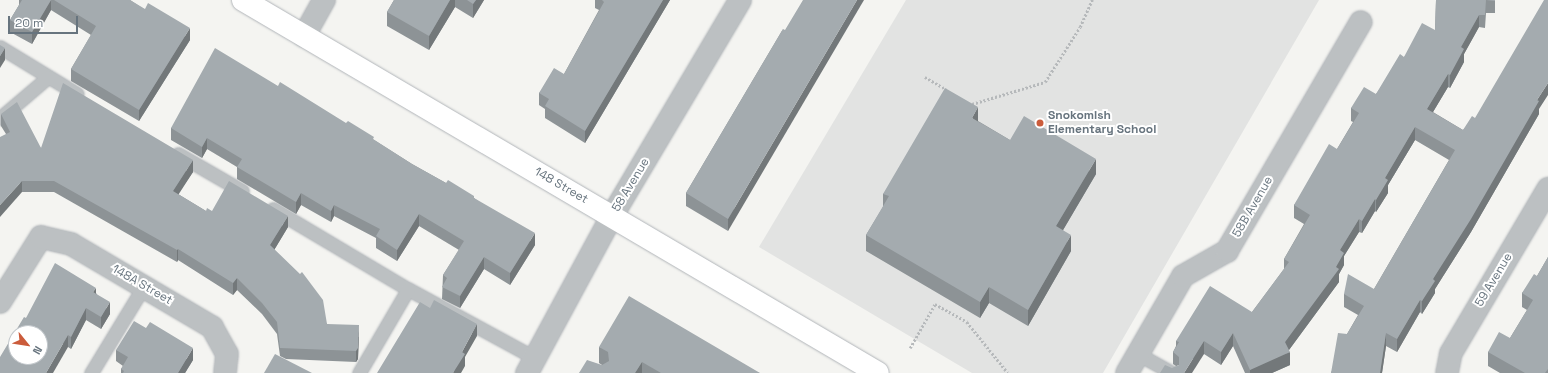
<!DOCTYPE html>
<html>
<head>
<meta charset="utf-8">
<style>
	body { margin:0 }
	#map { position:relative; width:1548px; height:373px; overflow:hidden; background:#f4f4f1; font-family:"Space Grotesk",sans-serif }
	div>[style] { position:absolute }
	.built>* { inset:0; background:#e2e3e2 }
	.path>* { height:2.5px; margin-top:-1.25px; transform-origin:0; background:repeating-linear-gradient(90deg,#b6b9bb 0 2px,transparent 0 4px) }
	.roads { filter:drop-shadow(0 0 1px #b1b5b9) drop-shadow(0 0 1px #b1b5b9) }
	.service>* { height:13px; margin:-6.5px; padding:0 6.5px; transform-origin:6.5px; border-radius:6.5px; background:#bcc0c2 }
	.minor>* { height:22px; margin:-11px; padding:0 11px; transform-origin:11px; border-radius:11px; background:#bcc0c2 }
	.tertiary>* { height:22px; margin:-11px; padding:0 11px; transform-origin:11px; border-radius:11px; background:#bcc0c2 }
	.secondary>* { height:22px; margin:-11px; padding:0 11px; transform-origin:11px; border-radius:11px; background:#fff }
	.wall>* { inset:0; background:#8d9396 }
	.shaded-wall>* { inset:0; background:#73787a }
	.building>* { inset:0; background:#a4abaf }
	.dots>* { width:11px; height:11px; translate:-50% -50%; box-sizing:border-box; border:2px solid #fff; border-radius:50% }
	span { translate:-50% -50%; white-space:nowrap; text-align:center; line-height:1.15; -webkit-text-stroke:4px #fff; paint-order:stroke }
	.poi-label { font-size:12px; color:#67747e; font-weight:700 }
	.left { translate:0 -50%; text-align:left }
	.street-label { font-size:12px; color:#67747e }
	.north { position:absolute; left:8px; top:325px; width:40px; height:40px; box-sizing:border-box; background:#fff; border:1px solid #c2c7cb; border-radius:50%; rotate:120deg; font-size:11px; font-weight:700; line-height:16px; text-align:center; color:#67747e }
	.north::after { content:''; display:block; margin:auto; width:14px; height:18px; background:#cb5c3b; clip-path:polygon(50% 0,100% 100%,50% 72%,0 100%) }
	.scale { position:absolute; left:8px; top:16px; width:70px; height:18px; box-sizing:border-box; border:2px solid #67747e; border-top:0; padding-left:5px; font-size:12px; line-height:14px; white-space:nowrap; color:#67747e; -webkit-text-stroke:3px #fff; paint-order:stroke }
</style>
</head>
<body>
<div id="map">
	<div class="built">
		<div style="clip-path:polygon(906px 0,1319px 0,1103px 373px,972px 373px,759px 247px)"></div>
	</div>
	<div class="path">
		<div style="left:925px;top:77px;width:24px;rotate:30deg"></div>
		<div style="left:972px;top:104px;width:76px;rotate:-16.8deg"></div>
		<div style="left:1045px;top:82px;width:65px;rotate:-57.5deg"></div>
		<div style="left:1080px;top:27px;width:30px;rotate:-66deg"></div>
		<div style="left:910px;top:348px;width:51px;rotate:-60.4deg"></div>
		<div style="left:935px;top:304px;width:37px;rotate:29deg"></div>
		<div style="left:967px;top:322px;width:65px;rotate:51.2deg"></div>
	</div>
	<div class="roads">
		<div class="service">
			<div style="left:0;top:47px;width:90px;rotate:31.4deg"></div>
			<div style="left:0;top:118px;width:63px;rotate:-40.5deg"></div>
			<div style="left:178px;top:154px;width:74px;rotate:30deg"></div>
			<div style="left:273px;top:209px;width:157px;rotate:30.7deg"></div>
			<div style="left:408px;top:289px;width:145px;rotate:28.5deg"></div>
			<div style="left:1138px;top:354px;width:39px;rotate:29deg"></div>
			<div style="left:91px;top:373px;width:102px;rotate:-58.7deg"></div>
			<div style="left:359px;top:373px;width:97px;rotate:-59.7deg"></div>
		</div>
		<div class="minor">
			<div style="left:304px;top:36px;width:41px;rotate:-60.9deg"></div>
			<div style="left:0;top:302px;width:77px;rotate:-57.8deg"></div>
			<div style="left:41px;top:237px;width:31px;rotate:13deg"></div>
			<div style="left:71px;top:244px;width:164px;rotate:30.5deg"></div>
			<div style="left:212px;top:327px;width:31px;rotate:61deg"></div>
			<div style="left:227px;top:354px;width:19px;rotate:96deg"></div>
			<div style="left:1127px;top:373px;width:112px;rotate:-60deg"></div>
			<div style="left:1183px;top:276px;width:51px;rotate:-29.6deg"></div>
			<div style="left:1227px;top:251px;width:265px;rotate:-59.7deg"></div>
			<div style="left:1447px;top:373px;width:20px;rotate:-79deg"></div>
			<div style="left:1451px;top:353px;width:191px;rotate:-59.4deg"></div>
		</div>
		<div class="tertiary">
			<div style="left:527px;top:373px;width:179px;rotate:-61.6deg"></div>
			<div style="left:612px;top:216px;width:251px;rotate:-59.3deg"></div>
		</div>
		<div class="secondary">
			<div style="left:243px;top:0;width:736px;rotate:30.43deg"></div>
		</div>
	</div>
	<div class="wall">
		<div style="clip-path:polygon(19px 0,130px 0,190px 40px,139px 121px,71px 81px,71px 69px,91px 35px,51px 10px,32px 44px,10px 32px,10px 20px,19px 5px)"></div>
		<div style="clip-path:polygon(394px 0,484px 0,473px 18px,455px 7px,429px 50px,387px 26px,387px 12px)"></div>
		<div style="clip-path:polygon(595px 0,670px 0,585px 143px,545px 118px,545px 109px,539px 105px,539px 93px,564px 74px,599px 10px,595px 8px)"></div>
		<div style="clip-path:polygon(1436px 0,1495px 0,1495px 13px,1486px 13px,1485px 28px,1479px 27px,1464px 54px,1464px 62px,1450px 88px,1448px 87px,1433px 112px,1463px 130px,1475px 118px,1539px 109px,1539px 114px,1471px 232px,1435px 289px,1435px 293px,1422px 314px,1420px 312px,1397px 352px,1386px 346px,1382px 373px,1331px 373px,1347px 334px,1358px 315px,1344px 307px,1344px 294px,1374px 289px,1449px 160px,1415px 140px,1388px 185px,1388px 193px,1376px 212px,1375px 211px,1362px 233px,1359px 232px,1344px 256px,1344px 265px,1339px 274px,1339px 282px,1289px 350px,1290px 365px,1272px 373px,1245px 373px,1233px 346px,1221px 365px,1204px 354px,1172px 368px,1176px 366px,1173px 364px,1173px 352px,1176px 346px,1176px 341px,1252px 312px,1284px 269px,1284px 259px,1304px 224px,1294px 218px,1294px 205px,1337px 149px,1353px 122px,1351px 121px,1351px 108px,1376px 94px,1404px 57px,1435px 30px)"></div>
		<div style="clip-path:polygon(783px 29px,728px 231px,686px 206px,686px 193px)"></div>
		<div style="clip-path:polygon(278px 86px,374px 140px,412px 164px,446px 183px,474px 198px,535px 245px,510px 285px,484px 269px,460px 308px,442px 299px,443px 275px,459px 250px,419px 226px,397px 261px,376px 248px,376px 238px,334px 216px,331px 222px,301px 205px,296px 214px,237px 179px,237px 167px,207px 149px,202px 158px,171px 140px,171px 128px)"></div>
		<div style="clip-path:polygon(1px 114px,41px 148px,193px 172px,178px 194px,206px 211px,212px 211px,288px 227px,274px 250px,327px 324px,359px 337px,358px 359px,356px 362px,286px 359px,280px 356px,277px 334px,262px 314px,237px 290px,233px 295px,178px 260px,177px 262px,54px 192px,22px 192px,6px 134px,1px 126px)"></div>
		<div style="clip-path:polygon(978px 121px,1010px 140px,1096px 174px,1063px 230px,1071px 251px,1028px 326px,989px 303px,980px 318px,866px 251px,866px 235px,883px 207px,883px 194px)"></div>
		<div style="clip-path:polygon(1548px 257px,1548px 373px,1500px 373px,1488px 366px,1488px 352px,1510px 338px,1527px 310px,1522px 307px,1522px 293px,1537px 276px)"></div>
		<div style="clip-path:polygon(96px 293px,110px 314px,101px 329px,86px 320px,71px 349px,26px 318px)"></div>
		<div style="clip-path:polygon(599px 347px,760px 373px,579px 373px,602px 365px,599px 363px)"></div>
		<div style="clip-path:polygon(116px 350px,193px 360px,185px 373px,121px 373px,121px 369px,123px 366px,116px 361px)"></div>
	</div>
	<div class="shaded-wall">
		<div style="clip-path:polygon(51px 0,51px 10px,32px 44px,32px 32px)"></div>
		<div style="clip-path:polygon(450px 0,455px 0,455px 7px,429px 50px,429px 36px)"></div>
		<div style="clip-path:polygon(476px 0,484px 0,473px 18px,473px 4px)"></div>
		<div style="clip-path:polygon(663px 0,670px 0,585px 143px,585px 131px)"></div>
		<div style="clip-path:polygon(857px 0,864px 0,728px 231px,728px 219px)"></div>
		<div style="clip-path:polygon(1479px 15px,1479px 27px,1464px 54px,1464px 62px,1450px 88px,1450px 75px,1461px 47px)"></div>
		<div style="clip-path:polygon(190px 28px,190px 40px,139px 121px,139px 110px)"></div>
		<div style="clip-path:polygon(5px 48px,5px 60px,0 68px,0 56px)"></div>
		<div style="clip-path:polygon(1448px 74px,1448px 87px,1427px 122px,1427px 109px)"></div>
		<div style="clip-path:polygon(1548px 83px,1548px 95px,1539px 109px,1539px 114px,1471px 232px,1435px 289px,1435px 293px,1422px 314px,1422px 301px,1433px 279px,1537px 100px)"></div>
		<div style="clip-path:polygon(978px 107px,978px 123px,972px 118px)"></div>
		<div style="clip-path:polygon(1415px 127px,1415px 140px,1388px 185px,1388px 193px,1376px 212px,1376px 200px,1385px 178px)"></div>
		<div style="clip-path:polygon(207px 138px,207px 149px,202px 158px,202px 147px)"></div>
		<div style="clip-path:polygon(1096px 159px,1096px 174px,1056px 242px,1056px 226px)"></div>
		<div style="clip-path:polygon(193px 160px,193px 172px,173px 203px,173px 191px)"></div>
		<div style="clip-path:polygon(22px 181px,22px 192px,0 217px,0 205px)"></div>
		<div style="clip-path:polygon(301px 193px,301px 205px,296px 214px,296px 202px)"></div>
		<div style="clip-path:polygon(1375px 199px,1375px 211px,1362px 233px,1362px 221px)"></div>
		<div style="clip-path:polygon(334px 205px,334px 216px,331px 222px,331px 211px)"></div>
		<div style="clip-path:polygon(419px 214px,419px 226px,397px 261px,397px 250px)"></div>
		<div style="clip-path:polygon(288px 216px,288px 227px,270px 257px,270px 245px)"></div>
		<div style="clip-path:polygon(1359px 219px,1359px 232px,1344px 256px,1344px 265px,1339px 274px,1339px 282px,1286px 354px,1290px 352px,1290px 365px,1272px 373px,1250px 373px,1250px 370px,1285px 342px,1336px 267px,1340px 250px)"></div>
		<div style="clip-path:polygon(535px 233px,535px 245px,510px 285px,510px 273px)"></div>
		<div style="clip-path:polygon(1071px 235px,1071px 251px,1028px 326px,1028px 310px)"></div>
		<div style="clip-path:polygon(178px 249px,178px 260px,177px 262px,177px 250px)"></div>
		<div style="clip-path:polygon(484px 257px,484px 269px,460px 308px,460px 296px)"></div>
		<div style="clip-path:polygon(237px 278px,237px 290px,233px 295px,233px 283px)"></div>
		<div style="clip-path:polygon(989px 287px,989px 303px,980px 318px,980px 302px)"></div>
		<div style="clip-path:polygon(96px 288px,96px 300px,93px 292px)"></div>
		<div style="clip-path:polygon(1420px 300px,1420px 312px,1397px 352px,1397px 339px)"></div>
		<div style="clip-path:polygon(110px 302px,110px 314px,101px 329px,101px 317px)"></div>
		<div style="clip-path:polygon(86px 308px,86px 320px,71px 349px,71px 337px)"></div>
		<div style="clip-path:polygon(477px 324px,477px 336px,465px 357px,465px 366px,461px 373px,453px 373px,462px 352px)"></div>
		<div style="clip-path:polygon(359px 325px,358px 359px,356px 362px,356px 351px)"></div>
		<div style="clip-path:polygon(1233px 333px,1233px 346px,1221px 365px,1221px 352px)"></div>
		<div style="clip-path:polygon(1386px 333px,1386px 346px,1382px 373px,1380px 373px)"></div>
		<div style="clip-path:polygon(68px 335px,68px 347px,53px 373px,46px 373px)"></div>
		<div style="clip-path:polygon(1204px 341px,1204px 354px,1192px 373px,1184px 373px)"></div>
		<div style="clip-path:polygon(193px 348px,193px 360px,185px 373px,178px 373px)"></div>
		<div style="clip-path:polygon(642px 362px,642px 373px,635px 373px)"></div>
	</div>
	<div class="building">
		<div style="clip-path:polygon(22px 0,51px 0,32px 32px,10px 20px)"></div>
		<div style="clip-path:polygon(54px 0,130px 0,145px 9px,148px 3px,190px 28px,139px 110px,71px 69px,96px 26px)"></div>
		<div style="clip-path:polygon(394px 0,450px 0,429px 36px,387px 12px)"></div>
		<div style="clip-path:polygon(467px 0,476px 0,473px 4px)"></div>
		<div style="clip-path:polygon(602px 0,663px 0,585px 131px,545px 106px,549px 99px,539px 93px,554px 68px,564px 74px,604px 2px)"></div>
		<div style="clip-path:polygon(803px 0,857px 0,728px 219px,686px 193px,783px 29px,785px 30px)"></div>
		<div style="clip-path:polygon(1436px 0,1495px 0,1495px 1px,1486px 0,1485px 15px,1479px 15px,1461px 47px,1464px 49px,1450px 75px,1448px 74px,1427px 109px,1463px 130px,1472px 116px,1475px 118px,1544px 0,1548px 0,1548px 83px,1537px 100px,1539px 101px,1471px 219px,1433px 279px,1435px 281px,1422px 301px,1420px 300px,1397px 339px,1386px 333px,1380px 373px,1331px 373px,1338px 333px,1347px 334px,1364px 306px,1344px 294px,1348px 274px,1374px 289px,1455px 150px,1415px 127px,1385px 178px,1388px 180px,1376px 200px,1375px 199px,1362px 221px,1359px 219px,1340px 250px,1344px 253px,1336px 267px,1339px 269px,1285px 342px,1290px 352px,1250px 370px,1233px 333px,1221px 352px,1204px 341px,1184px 373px,1160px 373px,1165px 365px,1172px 368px,1179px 365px,1179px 357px,1173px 352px,1179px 342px,1176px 341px,1210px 286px,1252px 312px,1289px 262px,1284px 259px,1310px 215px,1294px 205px,1329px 144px,1337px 149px,1359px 113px,1351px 108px,1364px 87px,1376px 94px,1400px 54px,1404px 57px,1422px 23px,1435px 30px)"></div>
		<div style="clip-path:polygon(0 45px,5px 48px,0 56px)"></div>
		<div style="clip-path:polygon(215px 48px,278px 86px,280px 82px,346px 123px,348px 121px,374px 137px,373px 139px,412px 164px,446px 183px,448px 180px,474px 196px,474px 198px,535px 233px,510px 273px,484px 257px,460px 296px,442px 287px,447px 278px,443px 275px,464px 241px,419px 214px,397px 250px,376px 236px,380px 229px,334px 205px,331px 211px,301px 193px,296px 202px,237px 167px,242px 159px,207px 138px,202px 147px,171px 128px)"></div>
		<div style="clip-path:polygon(63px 83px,193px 160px,173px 191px,206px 211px,207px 208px,212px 211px,229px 181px,288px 216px,270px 245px,300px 274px,302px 272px,323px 300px,327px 324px,359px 325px,358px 348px,356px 351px,280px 348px,277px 322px,262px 303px,237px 278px,233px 283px,178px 249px,177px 250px,54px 181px,22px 181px,0 205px,0 137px,10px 132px,1px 114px,17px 102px,41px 148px)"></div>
		<div style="clip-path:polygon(945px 88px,978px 107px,972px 118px,1010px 140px,1024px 116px,1096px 159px,1056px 226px,1071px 235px,1028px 310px,989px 287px,980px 302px,866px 235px,889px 196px,883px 194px)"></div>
		<div style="clip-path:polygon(1548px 257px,1548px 369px,1545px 373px,1525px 373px,1488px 352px,1499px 332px,1510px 338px,1533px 300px,1522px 293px,1534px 274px,1537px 276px)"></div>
		<div style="clip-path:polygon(evenodd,55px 263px,96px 288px,93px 292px,110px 302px,101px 317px,86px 308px,71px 337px,68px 335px,46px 373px,0 373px,0 357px,24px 317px,26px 318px,55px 263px,16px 333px,40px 333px,40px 357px,16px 357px,16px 333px)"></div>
		<div style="clip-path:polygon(629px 296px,760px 373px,661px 373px,642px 362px,635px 373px,579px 373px,587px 360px,602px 365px,609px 361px,608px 352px,599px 347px)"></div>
		<div style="clip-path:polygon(434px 300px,477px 324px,462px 352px,465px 354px,453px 373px,377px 373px,420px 302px,430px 308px)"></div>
		<div style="clip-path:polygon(134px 321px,146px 328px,150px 322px,193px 348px,178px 373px,123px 373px,124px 371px,121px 369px,128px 357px,116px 350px)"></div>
		<div style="clip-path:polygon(275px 354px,312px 373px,264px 373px)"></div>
	</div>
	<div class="dots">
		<div style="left:1040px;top:123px;background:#cb5c3b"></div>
	</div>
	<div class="poi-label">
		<span class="left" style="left:1048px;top:123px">Snokomish<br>Elementary School</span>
	</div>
	<div class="street-label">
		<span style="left:631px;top:185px;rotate:-59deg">58 Avenue</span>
		<span style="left:561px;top:186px;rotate:30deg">148 Street</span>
		<span style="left:1253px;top:207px;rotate:-60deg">58B Avenue</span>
		<span style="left:1494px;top:280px;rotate:-59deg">59 Avenue</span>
		<span style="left:142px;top:285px;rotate:30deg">148A Street</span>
	</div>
	<div class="north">N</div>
	<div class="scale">20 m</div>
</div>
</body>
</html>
